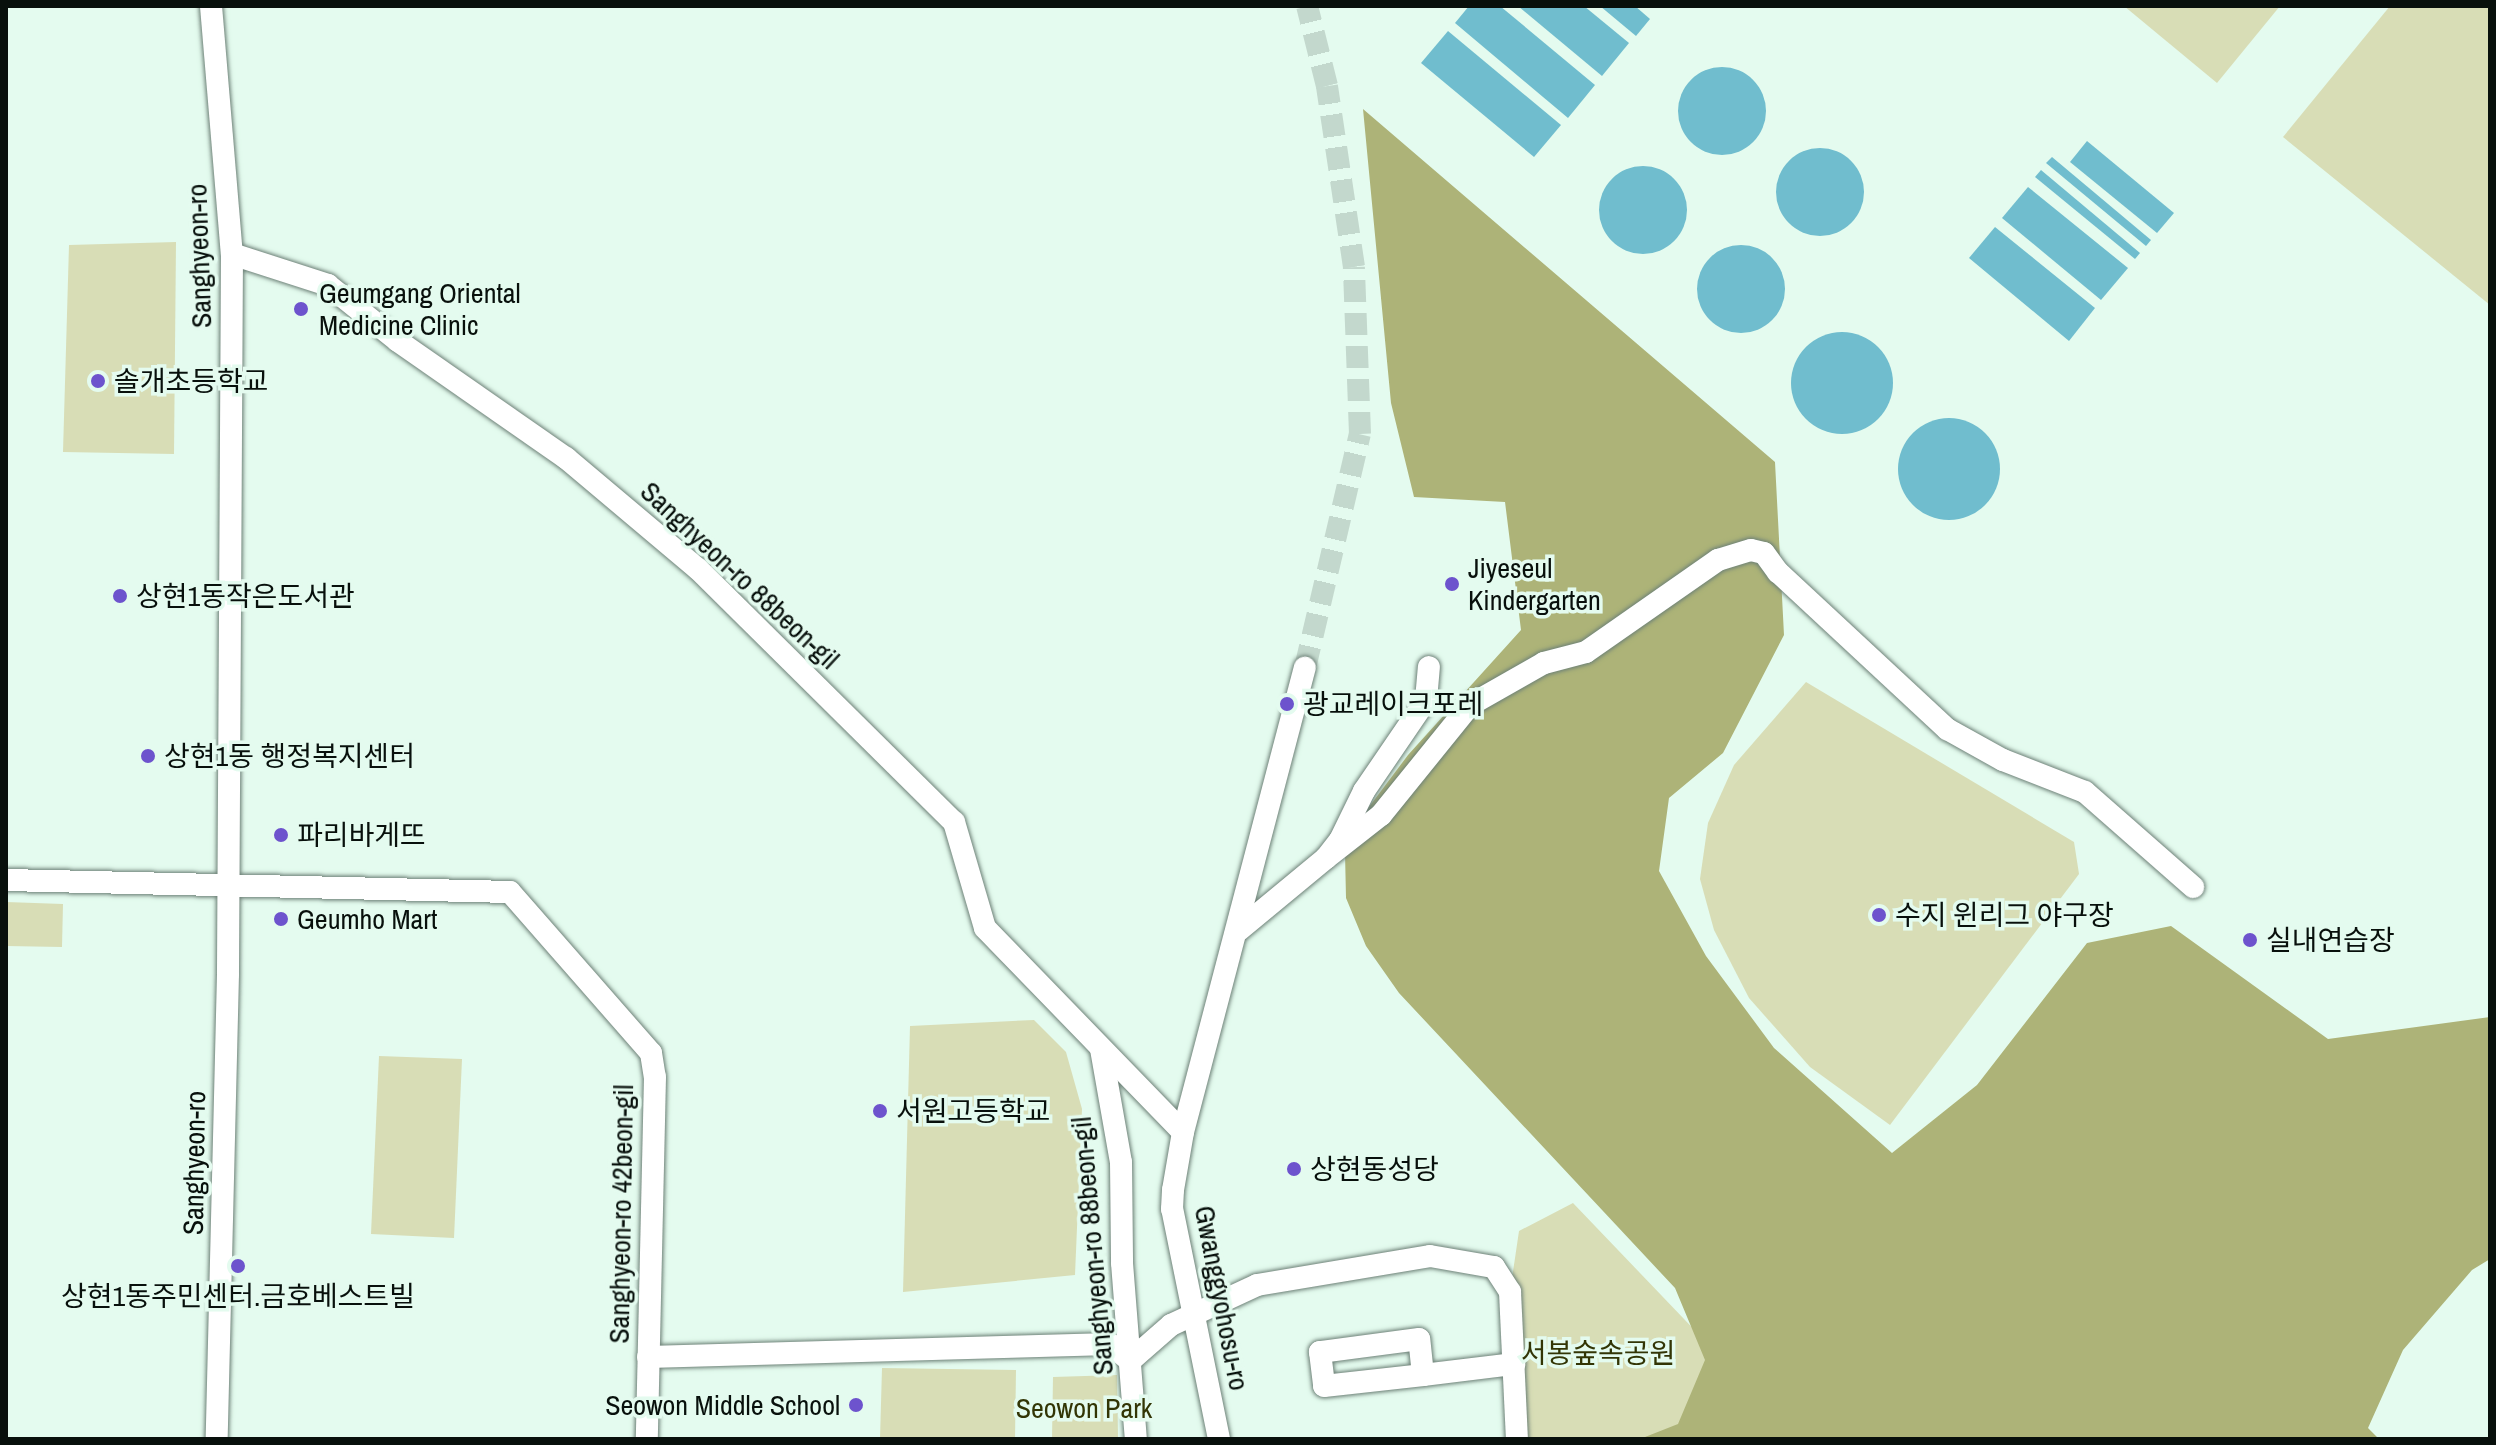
<!DOCTYPE html>
<html>
<head>
<meta charset="utf-8">
<style>
	body { margin:0 }
	#map { position:relative; width:2496px; height:1445px; overflow:hidden; background:#e4fbef; font-family:"Archivo Narrow","Noto Sans KR",sans-serif }
	div>[style] { position:absolute }
	.green>* { inset:0; background:#d8ddb6 }
	.forest>* { inset:0; background:#adb378 }
	.water>* { inset:0; background:#70bdce }
	.round { border-radius:50% }
	.minor-tunnel>* { height:22px; margin-top:-11px; transform-origin:0; background:repeating-linear-gradient(90deg,#c3d8cd 0 22px,transparent 0 33px) }
	.roads { filter:drop-shadow(0 0 2px #6d8177) drop-shadow(0 0 2px #6d8177) }
	.minor>* { height:22px; margin:-11px; padding:0 11px; transform-origin:11px; border-radius:11px; background:#fff }
	.dots>* { width:22px; height:22px; translate:-50% -50%; box-sizing:border-box; border:4px solid #e4fbef; border-radius:50% }
	span { translate:-50% -50%; white-space:nowrap; text-align:center; line-height:1.15; -webkit-text-stroke:7px #e4fbef; paint-order:stroke }
	.street-label { font-size:28px; color:#08100c }
	.poi-label { font-size:28px; color:#08100c }
	.left { translate:0 -50%; text-align:left }
	.right { translate:-100% -50%; text-align:right }
	.park-label { font-size:28px; color:#323505 }
	.frame { position:absolute; inset:0; border:8px solid #08100c; pointer-events:none }
</style>
</head>
<body>
<div id="map">
	<div class="green">
		<div style="clip-path:polygon(2124px 6px,2280px 6px,2217px 83px)"></div>
		<div style="clip-path:polygon(2390px 6px,2490px 6px,2490px 305px,2283px 137px)"></div>
		<div style="clip-path:polygon(176px 242px,174px 454px,63px 452px,69px 245px)"></div>
		<div style="clip-path:polygon(1806px 682px,2074px 842px,2079px 874px,1890px 1125px,1810px 1067px,1749px 998px,1714px 930px,1700px 879px,1708px 823px,1734px 765px)"></div>
		<div style="clip-path:polygon(6px 902px,63px 904px,62px 947px,6px 946px)"></div>
		<div style="clip-path:polygon(1034px 1020px,1066px 1052px,1082px 1109px,1075px 1275px,903px 1292px,910px 1026px)"></div>
		<div style="clip-path:polygon(379px 1056px,462px 1059px,454px 1238px,371px 1234px)"></div>
		<div style="clip-path:polygon(1573px 1203px,1729px 1366px,2041px 1439px,1517px 1439px,1510px 1292px,1519px 1231px)"></div>
		<div style="clip-path:polygon(882px 1368px,1016px 1370px,1015px 1439px,880px 1439px)"></div>
		<div style="clip-path:polygon(1117px 1375px,1118px 1439px,1052px 1439px,1053px 1377px)"></div>
	</div>
	<div class="forest">
		<div style="clip-path:polygon(1363px 109px,1775px 462px,1784px 635px,1723px 753px,1669px 798px,1659px 871px,1706px 956px,1774px 1048px,1892px 1153px,1977px 1085px,2087px 943px,2171px 926px,2328px 1039px,2490px 1017px,2490px 1259px,2472px 1270px,2403px 1350px,2368px 1428px,2379px 1439px,1640px 1439px,1678px 1424px,1705px 1360px,1675px 1288px,1399px 993px,1366px 946px,1346px 898px,1345px 853px,1369px 807px,1408px 755px,1521px 630px,1505px 502px,1414px 497px,1391px 403px)"></div>
	</div>
	<div class="water">
		<div style="clip-path:polygon(1469px 6px,1500px 6px,1595px 85px,1568px 118px,1455px 23px)"></div>
		<div style="clip-path:polygon(1518px 6px,1584px 6px,1629px 43px,1602px 76px)"></div>
		<div style="clip-path:polygon(1600px 6px,1635px 6px,1650px 19px,1636px 36px)"></div>
		<div style="clip-path:polygon(1448px 31px,1561px 125px,1534px 157px,1421px 63px)"></div>
		<div class="round" style="left:1678px;top:67px;width:88px;height:88px"></div>
		<div style="clip-path:polygon(2087px 141px,2174px 213px,2157px 233px,2070px 162px)"></div>
		<div class="round" style="left:1776px;top:148px;width:88px;height:88px"></div>
		<div style="clip-path:polygon(2052px 157px,2151px 240px,2146px 246px,2046px 163px)"></div>
		<div class="round" style="left:1599px;top:166px;width:88px;height:88px"></div>
		<div style="clip-path:polygon(2041px 170px,2140px 253px,2135px 259px,2035px 177px)"></div>
		<div style="clip-path:polygon(2028px 187px,2128px 268px,2101px 300px,2002px 218px)"></div>
		<div style="clip-path:polygon(1995px 227px,2095px 308px,2069px 341px,1969px 258px)"></div>
		<div class="round" style="left:1697px;top:245px;width:88px;height:88px"></div>
		<div class="round" style="left:1791px;top:332px;width:102px;height:102px"></div>
		<div class="round" style="left:1898px;top:418px;width:102px;height:102px"></div>
	</div>
	<div class="minor-tunnel">
		<div style="left:1305px;top:668px;width:240px;rotate:-76.8deg"></div>
		<div style="left:1360px;top:434px;width:167px;rotate:-92.1deg"></div>
		<div style="left:1354px;top:267px;width:183px;rotate:-98.5deg"></div>
		<div style="left:1327px;top:86px;width:82px;rotate:-104deg"></div>
	</div>
	<div class="roads">
		<div class="minor">
			<div style="left:211px;top:6px;width:249px;rotate:85.2deg"></div>
			<div style="left:232px;top:254px;width:720px;rotate:90.32deg"></div>
			<div style="left:228px;top:974px;width:465px;rotate:91.4deg"></div>
			<div style="left:232px;top:254px;width:101px;rotate:17.9deg"></div>
			<div style="left:328px;top:285px;width:90px;rotate:38.7deg"></div>
			<div style="left:398px;top:341px;width:205px;rotate:34.9deg"></div>
			<div style="left:566px;top:458px;width:172px;rotate:40.1deg"></div>
			<div style="left:698px;top:569px;width:360px;rotate:44.7deg"></div>
			<div style="left:954px;top:822px;width:110px;rotate:73.7deg"></div>
			<div style="left:985px;top:928px;width:284px;rotate:45.9deg"></div>
			<div style="left:1326px;top:858px;width:70px;rotate:-38deg"></div>
			<div style="left:1381px;top:815px;width:141px;rotate:-51deg"></div>
			<div style="left:1470px;top:705px;width:85px;rotate:-29.6deg"></div>
			<div style="left:1544px;top:663px;width:43px;rotate:-14.7deg"></div>
			<div style="left:1586px;top:652px;width:161px;rotate:-34.9deg"></div>
			<div style="left:1718px;top:560px;width:34px;rotate:-17deg"></div>
			<div style="left:1751px;top:550px;width:13px;rotate:13deg"></div>
			<div style="left:1764px;top:553px;width:24px;rotate:54deg"></div>
			<div style="left:1778px;top:572px;width:231px;rotate:42.9deg"></div>
			<div style="left:1947px;top:729px;width:64px;rotate:29deg"></div>
			<div style="left:2003px;top:760px;width:88px;rotate:21.3deg"></div>
			<div style="left:2085px;top:792px;width:144px;rotate:41.3deg"></div>
			<div style="left:6px;top:880px;width:504px;rotate:1.36deg"></div>
			<div style="left:510px;top:892px;width:214px;rotate:48.8deg"></div>
			<div style="left:651px;top:1053px;width:24px;rotate:81deg"></div>
			<div style="left:655px;top:1077px;width:362px;rotate:91.3deg"></div>
			<div style="left:1239px;top:930px;width:113px;rotate:-39.6deg"></div>
			<div style="left:1326px;top:858px;width:23px;rotate:-52deg"></div>
			<div style="left:1340px;top:840px;width:55px;rotate:-63.9deg"></div>
			<div style="left:1364px;top:791px;width:110px;rotate:-55.7deg"></div>
			<div style="left:1426px;top:700px;width:33px;rotate:-85deg"></div>
			<div style="left:1101px;top:1049px;width:115px;rotate:80deg"></div>
			<div style="left:1121px;top:1162px;width:101px;rotate:89.4deg"></div>
			<div style="left:1122px;top:1263px;width:177px;rotate:85.5deg"></div>
			<div style="left:648px;top:1357px;width:462px;rotate:-1.6deg"></div>
			<div style="left:1110px;top:1344px;width:26px;rotate:40deg"></div>
			<div style="left:1130px;top:1361px;width:55px;rotate:-41.3deg"></div>
			<div style="left:1171px;top:1325px;width:95px;rotate:-24.9deg"></div>
			<div style="left:1257px;top:1285px;width:175px;rotate:-9.5deg"></div>
			<div style="left:1430px;top:1256px;width:65px;rotate:9.8deg"></div>
			<div style="left:1494px;top:1267px;width:30px;rotate:57deg"></div>
			<div style="left:1510px;top:1292px;width:147px;rotate:87.3deg"></div>
			<div style="left:1423px;top:1375px;width:36px;rotate:-96deg"></div>
			<div style="left:1419px;top:1339px;width:100px;rotate:172.5deg"></div>
			<div style="left:1320px;top:1352px;width:34px;rotate:83deg"></div>
			<div style="left:1324px;top:1386px;width:100px;rotate:-6.3deg"></div>
			<div style="left:1423px;top:1375px;width:92px;rotate:-6.9deg"></div>
			<div style="left:1219px;top:1439px;width:235px;rotate:-101.5deg"></div>
			<div style="left:1172px;top:1209px;width:19px;rotate:-87deg"></div>
			<div style="left:1173px;top:1190px;width:59px;rotate:-80.2deg"></div>
			<div style="left:1183px;top:1132px;width:480px;rotate:-75.3deg"></div>
		</div>
	</div>
	<div class="dots">
		<div style="left:301px;top:309px;background:#6d53cd"></div>
		<div style="left:98px;top:381px;background:#6d53cd"></div>
		<div style="left:1452px;top:584px;background:#6d53cd"></div>
		<div style="left:120px;top:596px;background:#6d53cd"></div>
		<div style="left:1287px;top:704px;background:#6d53cd"></div>
		<div style="left:148px;top:756px;background:#6d53cd"></div>
		<div style="left:281px;top:835px;background:#6d53cd"></div>
		<div style="left:1879px;top:915px;background:#6d53cd"></div>
		<div style="left:281px;top:919px;background:#6d53cd"></div>
		<div style="left:2250px;top:940px;background:#6d53cd"></div>
		<div style="left:880px;top:1111px;background:#6d53cd"></div>
		<div style="left:1294px;top:1169px;background:#6d53cd"></div>
		<div style="left:238px;top:1266px;background:#6d53cd"></div>
		<div style="left:856px;top:1405px;background:#6d53cd"></div>
	</div>
	<div class="street-label">
		<span style="left:199px;top:256px;rotate:-92deg">Sanghyeon-ro</span>
		<span style="left:740px;top:575px;rotate:43deg">Sanghyeon-ro 88beon-gil</span>
		<span style="left:194px;top:1163px;rotate:-89deg">Sanghyeon-ro</span>
		<span style="left:621px;top:1214px;rotate:-89deg">Sanghyeon-ro 42beon-gil</span>
		<span style="left:1092px;top:1246px;rotate:-95deg">Sanghyeon-ro 88beon-gil</span>
		<span style="left:1222px;top:1298px;rotate:79deg">Gwanggyohosu-ro</span>
	</div>
	<div class="poi-label">
		<span class="left" style="left:319px;top:309px">Geumgang Oriental<br>Medicine Clinic</span>
		<span class="left" style="left:114px;top:381px">솔개초등학교</span>
		<span class="left" style="left:1468px;top:584px">Jiyeseul<br>Kindergarten</span>
		<span class="left" style="left:136px;top:596px">상현1동작은도서관</span>
		<span class="left" style="left:1303px;top:704px">광교레이크포레</span>
		<span class="left" style="left:164px;top:756px">상현1동 행정복지센터</span>
		<span class="left" style="left:297px;top:835px">파리바게뜨</span>
		<span class="left" style="left:1895px;top:915px">수지 윈리그 야구장</span>
		<span class="left" style="left:297px;top:919px">Geumho Mart</span>
		<span class="left" style="left:2266px;top:940px">실내연습장</span>
		<span class="left" style="left:896px;top:1111px">서원고등학교</span>
		<span class="left" style="left:1310px;top:1169px">상현동성당</span>
		<span style="left:238px;top:1296px">상현1동주민센터.금호베스트빌</span>
		<span class="right" style="left:840px;top:1405px">Seowon Middle School</span>
	</div>
	<div class="park-label">
		<span style="left:1598px;top:1353px">서봉숲속공원</span>
		<span style="left:1084px;top:1408px">Seowon Park</span>
	</div>
	<div class="frame"></div>
</div>
</body>
</html>
